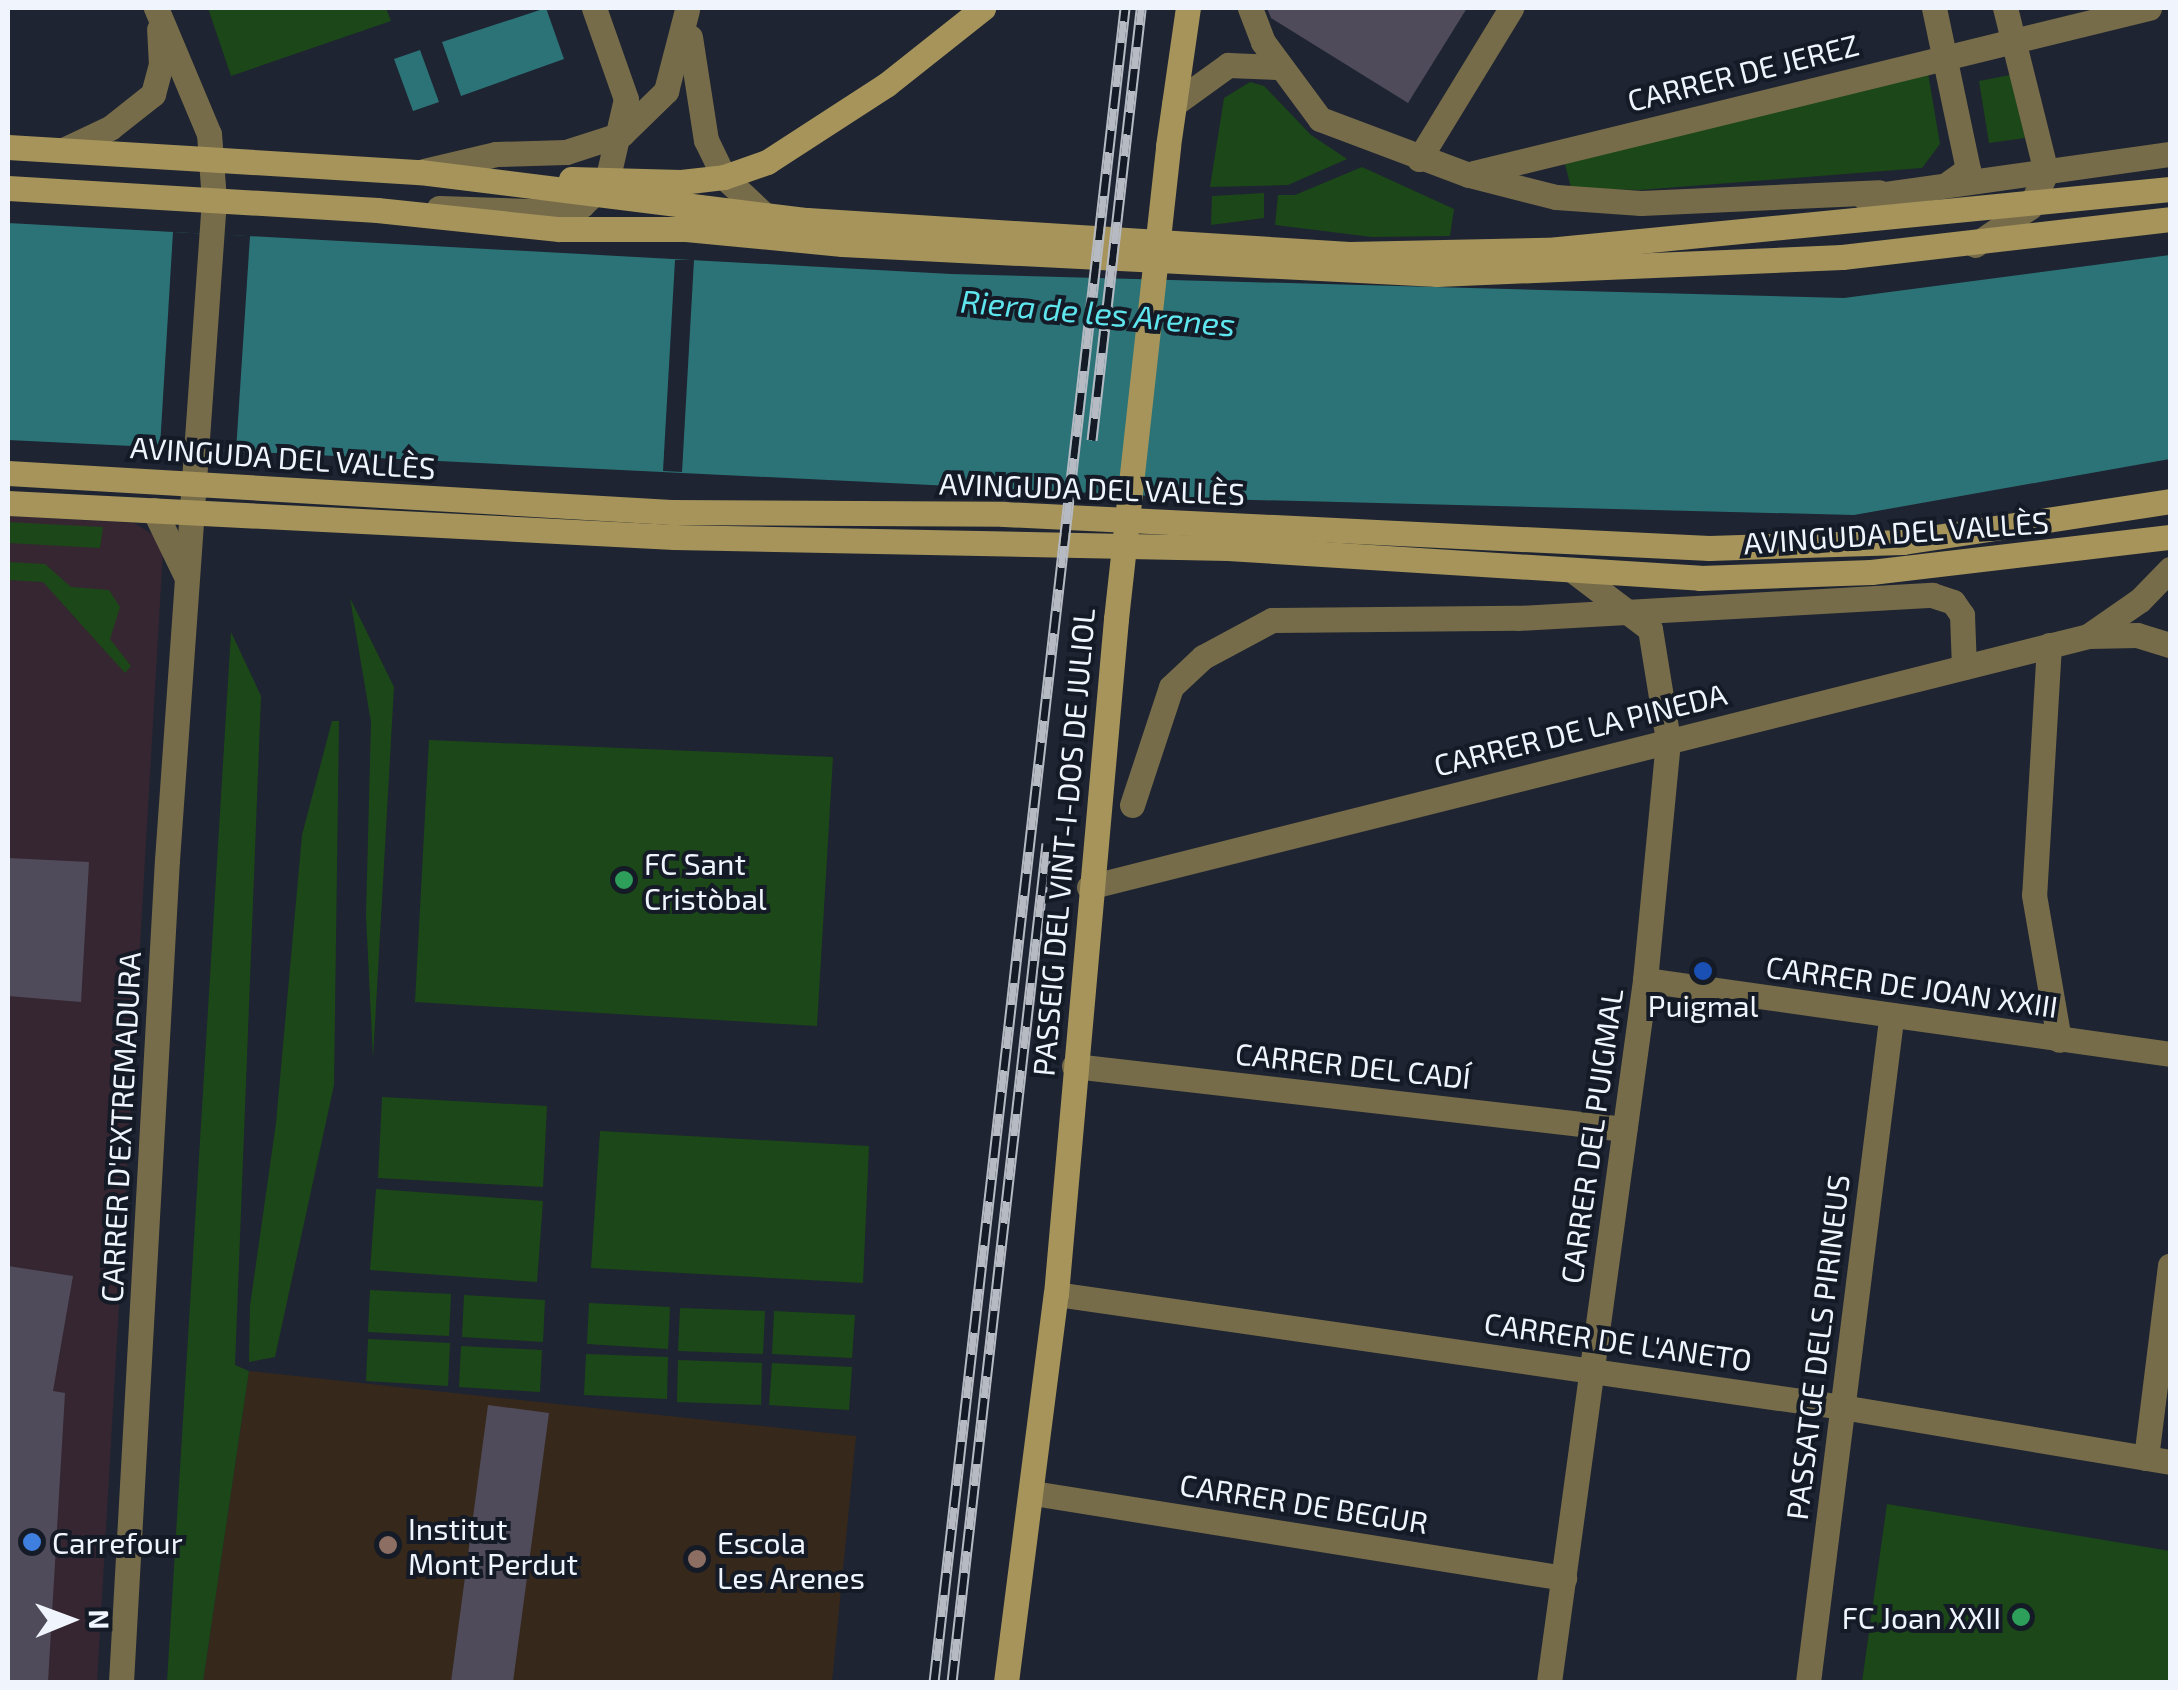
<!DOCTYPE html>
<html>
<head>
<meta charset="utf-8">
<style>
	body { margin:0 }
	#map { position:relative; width:2178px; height:1690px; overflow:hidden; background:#1e2431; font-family:"Exo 2",sans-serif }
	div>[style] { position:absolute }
	.commercial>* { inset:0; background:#362631 }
	.education>* { inset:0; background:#37281c }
	.green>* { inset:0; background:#1c4718 }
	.water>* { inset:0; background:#2c7377 }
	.pier>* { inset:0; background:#1e2431 }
	.building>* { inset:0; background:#4f4b5a }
	.street>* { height:25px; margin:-12.5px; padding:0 12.5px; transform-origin:12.5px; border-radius:12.5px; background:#776c49 }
	.secondary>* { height:25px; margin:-12.5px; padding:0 12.5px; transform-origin:12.5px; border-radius:12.5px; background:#a6945b }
	.rail>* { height:11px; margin-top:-5.5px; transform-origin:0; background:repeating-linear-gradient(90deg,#141b27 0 22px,#b5bac3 0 44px); box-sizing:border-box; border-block:2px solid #b5bac3 }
	.secondary-bridge>* { height:25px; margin:-12.5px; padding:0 12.5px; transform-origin:12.5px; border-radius:12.5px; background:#a6945b }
	.dots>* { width:28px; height:28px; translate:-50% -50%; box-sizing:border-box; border:5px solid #141b27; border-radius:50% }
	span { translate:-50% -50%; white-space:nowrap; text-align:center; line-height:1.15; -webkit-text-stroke:8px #141b27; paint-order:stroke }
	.street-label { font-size:30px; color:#f0f5fd }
	.poi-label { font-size:30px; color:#f0f5fd }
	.left { translate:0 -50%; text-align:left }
	.right { translate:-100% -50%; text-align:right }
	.water-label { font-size:32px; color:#5ee5ed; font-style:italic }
	.frame { position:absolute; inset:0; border:10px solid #f0f5fd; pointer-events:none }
	.north { position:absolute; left:20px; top:1570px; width:100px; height:100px; -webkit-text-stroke:8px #141b27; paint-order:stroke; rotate:89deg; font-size:28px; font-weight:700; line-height:40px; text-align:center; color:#f0f5fd }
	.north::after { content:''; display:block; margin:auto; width:35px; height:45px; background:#f0f5fd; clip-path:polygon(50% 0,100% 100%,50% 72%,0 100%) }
</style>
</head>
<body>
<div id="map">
	<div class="commercial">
		<div style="clip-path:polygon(8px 516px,134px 523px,152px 534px,163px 551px,97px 1682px,8px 1682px)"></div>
	</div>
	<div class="education">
		<div style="clip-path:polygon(249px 1371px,856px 1436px,832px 1682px,203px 1682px)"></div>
	</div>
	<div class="green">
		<div style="clip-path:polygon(208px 8px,386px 8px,391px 21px,231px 76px)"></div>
		<div style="clip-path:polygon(1928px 73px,1940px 144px,1922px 168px,1640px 190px,1571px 188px,1564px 160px)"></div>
		<div style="clip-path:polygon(2010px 75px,2025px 138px,1989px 143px,1979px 81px)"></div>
		<div style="clip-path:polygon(1250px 82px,1264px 86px,1311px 135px,1347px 159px,1288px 185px,1210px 187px,1224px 98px)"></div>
		<div style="clip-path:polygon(1362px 167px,1454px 209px,1450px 236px,1372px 237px,1275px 225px,1278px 195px,1295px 195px)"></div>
		<div style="clip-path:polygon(1264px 193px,1264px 218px,1211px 225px,1212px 196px)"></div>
		<div style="clip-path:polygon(8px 522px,103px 527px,100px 548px,8px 543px)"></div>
		<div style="clip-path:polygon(8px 562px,45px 564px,71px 587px,109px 590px,120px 607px,110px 639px,131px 666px,125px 673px,43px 582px,8px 580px)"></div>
		<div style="clip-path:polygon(350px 598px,394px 687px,373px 1059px,366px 915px,371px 722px)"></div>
		<div style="clip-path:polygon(231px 632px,261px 696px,235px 1365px,249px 1371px,203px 1682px,167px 1682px)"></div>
		<div style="clip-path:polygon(332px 721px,339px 721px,334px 1085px,275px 1357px,249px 1362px,250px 1306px,276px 1123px,302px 835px)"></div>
		<div style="clip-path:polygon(429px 740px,833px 757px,817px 1026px,415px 1002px)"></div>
		<div style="clip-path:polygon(382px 1097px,547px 1106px,543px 1187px,378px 1178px)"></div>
		<div style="clip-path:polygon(600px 1131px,869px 1146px,863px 1283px,591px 1268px)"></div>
		<div style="clip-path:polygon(376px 1189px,543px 1201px,537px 1282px,370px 1270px)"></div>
		<div style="clip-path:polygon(370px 1290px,451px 1294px,449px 1336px,368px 1332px)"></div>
		<div style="clip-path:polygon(464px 1295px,545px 1300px,543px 1342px,462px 1337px)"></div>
		<div style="clip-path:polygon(589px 1303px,670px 1307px,668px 1349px,587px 1344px)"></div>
		<div style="clip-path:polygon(680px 1308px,765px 1311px,763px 1354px,678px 1351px)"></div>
		<div style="clip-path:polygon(774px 1311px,855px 1315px,852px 1358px,772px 1354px)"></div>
		<div style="clip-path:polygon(368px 1339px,450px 1343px,448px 1386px,366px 1381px)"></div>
		<div style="clip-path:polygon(461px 1346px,542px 1350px,540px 1392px,459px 1387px)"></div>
		<div style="clip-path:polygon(586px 1354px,668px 1357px,667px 1399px,584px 1395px)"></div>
		<div style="clip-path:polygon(678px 1360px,762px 1363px,761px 1405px,677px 1402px)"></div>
		<div style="clip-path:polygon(772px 1363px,852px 1367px,849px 1410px,769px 1405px)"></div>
		<div style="clip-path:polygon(1887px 1504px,2170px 1551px,2170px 1682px,1862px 1682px)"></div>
	</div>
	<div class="water">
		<div style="clip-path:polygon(546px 8px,564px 59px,461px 96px,442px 42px)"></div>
		<div style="clip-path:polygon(420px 50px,439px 102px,413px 111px,394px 59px)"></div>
		<div style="clip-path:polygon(8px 223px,951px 274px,1844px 298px,2170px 255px,2170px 459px,1854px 515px,1217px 499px,8px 440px)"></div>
	</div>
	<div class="pier">
		<div style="clip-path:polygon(173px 232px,250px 236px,236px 451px,160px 447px)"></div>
		<div style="clip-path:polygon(675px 260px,694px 260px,682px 472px,663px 471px)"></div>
	</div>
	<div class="building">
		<div style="clip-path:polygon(1267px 8px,1467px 8px,1408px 103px,1271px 18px)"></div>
		<div style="clip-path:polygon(8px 858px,89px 862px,81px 1002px,8px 996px)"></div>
		<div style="clip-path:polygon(8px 1266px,73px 1276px,53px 1391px,65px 1393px,48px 1682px,8px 1682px)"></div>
		<div style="clip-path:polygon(488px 1405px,549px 1413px,513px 1682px,451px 1682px)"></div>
	</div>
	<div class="street">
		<div style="left:1250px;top:8px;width:36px;rotate:69deg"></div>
		<div style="left:1263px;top:42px;width:96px;rotate:53.5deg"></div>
		<div style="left:1320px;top:119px;width:159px;rotate:20.6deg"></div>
		<div style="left:1469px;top:175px;width:90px;rotate:14.2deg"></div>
		<div style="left:1556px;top:197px;width:85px;rotate:4deg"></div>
		<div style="left:1641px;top:203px;width:238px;rotate:-2.6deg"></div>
		<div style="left:1934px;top:8px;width:165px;rotate:78.1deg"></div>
		<div style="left:1968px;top:169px;width:24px;rotate:144deg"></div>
		<div style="left:690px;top:37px;width:104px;rotate:81.2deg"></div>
		<div style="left:706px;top:140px;width:41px;rotate:64.1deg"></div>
		<div style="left:724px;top:177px;width:64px;rotate:43.1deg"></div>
		<div style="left:1174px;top:104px;width:67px;rotate:-35.8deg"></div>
		<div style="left:1228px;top:65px;width:50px;rotate:2.3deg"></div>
		<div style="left:63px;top:150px;width:52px;rotate:-25.1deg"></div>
		<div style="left:110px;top:128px;width:55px;rotate:-38.3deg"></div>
		<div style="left:153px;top:94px;width:30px;rotate:-75deg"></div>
		<div style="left:161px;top:65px;width:36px;rotate:-93deg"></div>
		<div style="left:1419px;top:159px;width:177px;rotate:-58.6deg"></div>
		<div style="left:424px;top:171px;width:74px;rotate:-13.3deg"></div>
		<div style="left:496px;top:154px;width:70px;rotate:-1.6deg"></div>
		<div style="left:566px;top:152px;width:59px;rotate:-17.8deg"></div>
		<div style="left:622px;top:134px;width:62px;rotate:-44.3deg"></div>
		<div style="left:666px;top:91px;width:84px;rotate:-75.5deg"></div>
		<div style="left:1474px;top:173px;width:695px;rotate:-13.74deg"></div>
		<div style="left:1864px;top:197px;width:309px;rotate:-8deg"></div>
		<div style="left:439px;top:208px;width:119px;rotate:1.9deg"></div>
		<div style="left:558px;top:212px;width:25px;rotate:-16deg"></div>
		<div style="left:582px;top:205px;width:35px;rotate:-44deg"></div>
		<div style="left:607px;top:181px;width:84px;rotate:-77deg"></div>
		<div style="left:626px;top:99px;width:96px;rotate:-109.4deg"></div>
		<div style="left:1975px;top:245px;width:67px;rotate:-34.6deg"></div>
		<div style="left:2030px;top:207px;width:38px;rotate:-65deg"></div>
		<div style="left:2046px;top:172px;width:169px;rotate:-104deg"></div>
		<div style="left:154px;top:510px;width:73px;rotate:64.1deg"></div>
		<div style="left:2088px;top:636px;width:63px;rotate:-34.7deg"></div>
		<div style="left:2140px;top:600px;width:43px;rotate:-45.9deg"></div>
		<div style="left:2049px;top:645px;width:250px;rotate:93.4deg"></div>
		<div style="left:2034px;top:895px;width:147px;rotate:80.2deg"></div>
		<div style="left:1132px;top:805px;width:124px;rotate:-71.7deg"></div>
		<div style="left:1171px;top:687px;width:44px;rotate:-43.2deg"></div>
		<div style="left:1203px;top:657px;width:78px;rotate:-28.2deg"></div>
		<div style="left:1272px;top:620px;width:246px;rotate:-0.5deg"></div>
		<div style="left:1518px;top:618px;width:415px;rotate:-3.2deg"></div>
		<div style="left:1932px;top:595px;width:22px;rotate:18deg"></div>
		<div style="left:1953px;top:602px;width:16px;rotate:55deg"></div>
		<div style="left:1962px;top:615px;width:52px;rotate:87.8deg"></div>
		<div style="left:1089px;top:887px;width:1030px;rotate:-14.1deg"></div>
		<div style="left:2088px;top:636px;width:49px;rotate:-1.2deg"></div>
		<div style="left:2137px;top:635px;width:34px;rotate:17deg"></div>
		<div style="left:1645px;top:980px;width:530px;rotate:8.02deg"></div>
		<div style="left:1074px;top:1066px;width:554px;rotate:6.53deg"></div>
		<div style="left:1056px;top:1294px;width:794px;rotate:8.18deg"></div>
		<div style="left:1842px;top:1407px;width:333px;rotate:9.5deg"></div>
		<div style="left:2146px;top:1458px;width:194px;rotate:-82.9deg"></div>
		<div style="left:1033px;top:1493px;width:538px;rotate:9.09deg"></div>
		<div style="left:121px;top:1682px;width:823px;rotate:-86.8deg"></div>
		<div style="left:167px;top:860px;width:662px;rotate:-85.93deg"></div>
		<div style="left:214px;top:200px;width:66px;rotate:-94.3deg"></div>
		<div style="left:209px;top:134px;width:137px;rotate:-112.8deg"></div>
		<div style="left:1549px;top:1682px;width:709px;rotate:-82.21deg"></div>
		<div style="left:1645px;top:980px;width:241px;rotate:-84.5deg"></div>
		<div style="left:1668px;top:740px;width:112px;rotate:-99.2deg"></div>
		<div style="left:1650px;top:629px;width:98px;rotate:-142.9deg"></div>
		<div style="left:1808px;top:1682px;width:668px;rotate:-82.86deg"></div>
	</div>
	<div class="secondary">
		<div style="left:1168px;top:146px;width:139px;rotate:-81.8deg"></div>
		<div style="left:8px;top:147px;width:413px;rotate:3.5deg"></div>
		<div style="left:420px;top:172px;width:390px;rotate:7.1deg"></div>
		<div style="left:807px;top:220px;width:543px;rotate:3.59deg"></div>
		<div style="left:1349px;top:254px;width:199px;rotate:-1.2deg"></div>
		<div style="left:1548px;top:250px;width:625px;rotate:-5.6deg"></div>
		<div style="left:571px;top:179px;width:110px;rotate:1.6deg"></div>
		<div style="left:681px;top:182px;width:43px;rotate:-6.6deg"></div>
		<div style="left:724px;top:177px;width:46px;rotate:-19.2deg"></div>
		<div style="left:767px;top:162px;width:142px;rotate:-32.9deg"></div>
		<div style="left:886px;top:85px;width:124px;rotate:-38.4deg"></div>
		<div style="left:8px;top:188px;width:370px;rotate:3.4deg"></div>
		<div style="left:377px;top:210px;width:183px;rotate:6deg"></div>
		<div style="left:559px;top:229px;width:127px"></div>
		<div style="left:686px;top:229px;width:157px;rotate:5.5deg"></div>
		<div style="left:842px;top:244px;width:596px;rotate:2.89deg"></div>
		<div style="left:1437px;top:274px;width:405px;rotate:-2.4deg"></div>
		<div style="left:1842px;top:257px;width:330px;rotate:-6.6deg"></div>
		<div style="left:8px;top:473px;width:664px;rotate:3.37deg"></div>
		<div style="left:671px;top:512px;width:333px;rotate:0.3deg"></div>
		<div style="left:1004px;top:514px;width:706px;rotate:2.76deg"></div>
		<div style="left:1709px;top:548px;width:194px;rotate:-1.8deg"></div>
		<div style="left:1903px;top:542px;width:270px;rotate:-8.7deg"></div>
		<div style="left:8px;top:503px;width:667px;rotate:2.92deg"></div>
		<div style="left:674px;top:537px;width:554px;rotate:1.14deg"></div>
		<div style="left:1228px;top:548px;width:473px;rotate:3.6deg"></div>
		<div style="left:1700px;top:578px;width:171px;rotate:-2deg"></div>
		<div style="left:1871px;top:572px;width:301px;rotate:-6.7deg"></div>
		<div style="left:1006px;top:1682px;width:391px;rotate:-82.7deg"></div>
		<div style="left:1056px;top:1294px;width:678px;rotate:-84.92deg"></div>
	</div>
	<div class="rail">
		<div style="left:1092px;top:440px;width:435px;rotate:-83.5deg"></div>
		<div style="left:934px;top:1682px;width:1685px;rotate:-83.49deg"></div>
		<div style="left:952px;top:1682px;width:844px;rotate:-83.54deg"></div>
	</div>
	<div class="secondary-bridge">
		<div style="left:1116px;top:619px;width:476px;rotate:-83.7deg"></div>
	</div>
	<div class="dots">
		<div style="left:624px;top:880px;background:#2e9e5b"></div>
		<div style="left:1703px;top:971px;background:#1a4fb4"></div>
		<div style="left:32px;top:1542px;background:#3f7fe0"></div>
		<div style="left:388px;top:1545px;background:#8d6e63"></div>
		<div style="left:697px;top:1559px;background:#8d6e63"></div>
		<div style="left:2021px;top:1617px;background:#2e9e5b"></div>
	</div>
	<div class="street-label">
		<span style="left:1743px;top:72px;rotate:-14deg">CARRER DE JEREZ</span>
		<span style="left:283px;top:457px;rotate:4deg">AVINGUDA DEL VALLÈS</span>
		<span style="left:1092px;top:488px;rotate:2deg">AVINGUDA DEL VALLÈS</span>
		<span style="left:1896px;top:532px;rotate:-4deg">AVINGUDA DEL VALLÈS</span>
		<span style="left:1580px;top:729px;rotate:-14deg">CARRER DE LA PINEDA</span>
		<span style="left:1063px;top:842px;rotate:-85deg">PASSEIG DEL VINT-I-DOS DE JULIOL</span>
		<span style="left:1912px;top:986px;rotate:8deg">CARRER DE JOAN XXIII</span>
		<span style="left:1353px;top:1065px;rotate:6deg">CARRER DEL CADÍ</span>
		<span style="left:120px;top:1127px;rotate:-87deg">CARRER D'EXTREMADURA</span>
		<span style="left:1591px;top:1136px;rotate:-82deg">CARRER DEL PUIGMAL</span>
		<span style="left:1618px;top:1341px;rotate:8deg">CARRER DE L'ANETO</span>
		<span style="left:1817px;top:1347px;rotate:-83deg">PASSATGE DELS PIRINEUS</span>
		<span style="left:1304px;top:1503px;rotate:9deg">CARRER DE BEGUR</span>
	</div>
	<div class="poi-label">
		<span class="left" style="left:644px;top:880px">FC Sant<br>Cristòbal</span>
		<span style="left:1703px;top:1005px">Puigmal</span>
		<span class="left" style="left:408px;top:1545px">Institut<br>Mont Perdut</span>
		<span class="left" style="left:52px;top:1542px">Carrefour</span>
		<span class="left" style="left:717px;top:1559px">Escola<br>Les Arenes</span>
		<span class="right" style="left:2001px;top:1617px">FC Joan XXII</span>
	</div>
	<div class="water-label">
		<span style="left:1098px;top:312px;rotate:5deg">Riera de les Arenes</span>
	</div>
	<div class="frame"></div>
	<div class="north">N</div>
</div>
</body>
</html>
